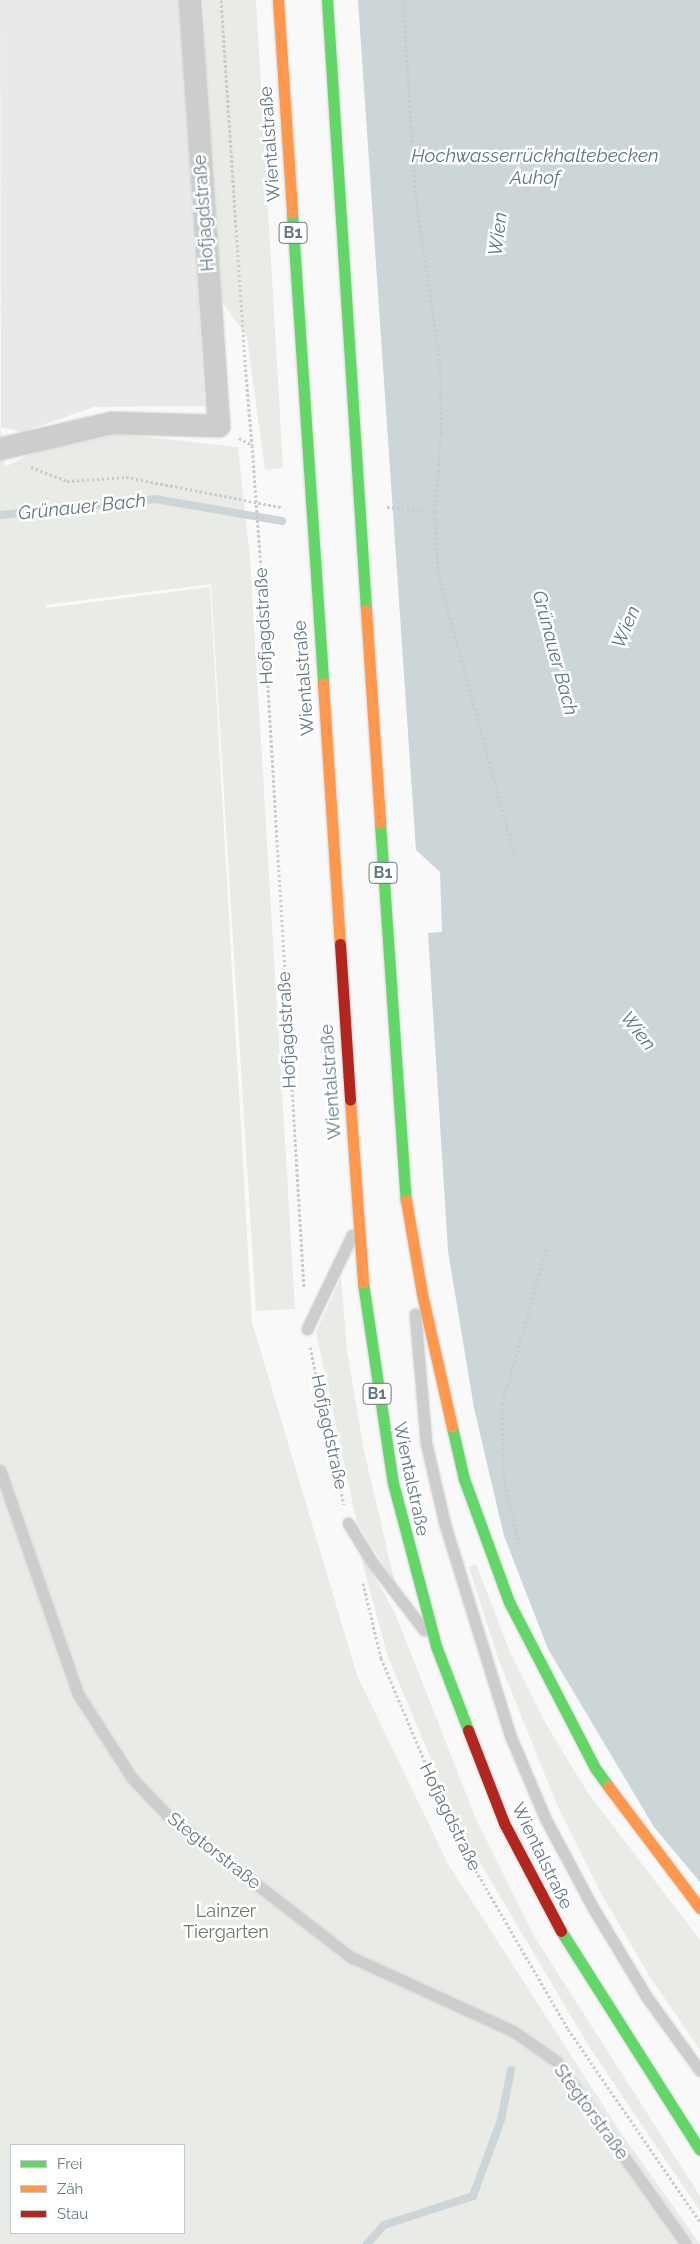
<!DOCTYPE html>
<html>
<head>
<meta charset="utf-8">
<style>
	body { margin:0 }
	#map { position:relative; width:700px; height:2244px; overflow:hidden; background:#f9f9f9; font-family:Raleway,sans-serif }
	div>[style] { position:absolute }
	.built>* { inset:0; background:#e8eae9 }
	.green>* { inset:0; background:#e8ebe6 }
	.water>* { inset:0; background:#ccd6d8 }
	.stream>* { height:8px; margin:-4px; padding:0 4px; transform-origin:4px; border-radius:4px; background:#ccd6d8 }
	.path>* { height:3px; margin-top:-1.5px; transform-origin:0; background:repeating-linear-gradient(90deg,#cacbcc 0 2.5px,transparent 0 5px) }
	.roads { filter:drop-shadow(0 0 1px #d5d6d7) drop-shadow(0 0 1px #d5d6d7) }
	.lane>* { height:11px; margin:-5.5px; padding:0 5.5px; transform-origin:5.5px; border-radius:5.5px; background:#cccece }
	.street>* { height:22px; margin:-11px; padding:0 11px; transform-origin:11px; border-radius:11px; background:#cccece }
	.fast>* { height:11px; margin:-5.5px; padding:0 5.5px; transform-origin:5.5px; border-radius:5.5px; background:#63d668 }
	.slow>* { height:11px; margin:-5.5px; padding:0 5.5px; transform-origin:5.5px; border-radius:5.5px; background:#ff974d }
	.jam>* { height:11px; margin:-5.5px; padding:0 5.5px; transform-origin:5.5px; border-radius:5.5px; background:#b3261e }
	.path-bridge>* { height:3px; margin-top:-1.5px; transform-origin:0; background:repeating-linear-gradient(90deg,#cacbcc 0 2.5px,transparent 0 5px) }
	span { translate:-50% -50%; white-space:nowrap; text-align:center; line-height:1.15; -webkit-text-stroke:5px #fff; paint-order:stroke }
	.shield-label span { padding:1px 4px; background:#fff; border:1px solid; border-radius:4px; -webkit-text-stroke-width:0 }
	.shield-label { font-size:16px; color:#657983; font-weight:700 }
	.street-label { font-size:18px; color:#657983 }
	.park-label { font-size:18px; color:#6a7a64 }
	.water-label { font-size:19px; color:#60777c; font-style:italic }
	.legend { position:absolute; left:10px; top:2144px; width:175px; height:90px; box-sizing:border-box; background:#fff; border:1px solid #c1c9cd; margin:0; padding:6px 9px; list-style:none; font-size:15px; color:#657983 }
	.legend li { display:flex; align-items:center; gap:10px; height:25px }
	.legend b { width:25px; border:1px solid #c1c9cd }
</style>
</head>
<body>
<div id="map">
	<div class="built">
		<div style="clip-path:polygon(0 0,180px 0,205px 406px,94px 407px,22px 432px,1px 427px)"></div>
	</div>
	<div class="green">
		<div style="clip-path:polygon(203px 0,256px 0,283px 468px,265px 470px,247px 337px,215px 292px)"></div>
		<div style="clip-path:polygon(evenodd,0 424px,5px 467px,33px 453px,120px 434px,238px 447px,250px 559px,295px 1309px,256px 1311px,211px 584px,45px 605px,46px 608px,210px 587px,252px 1322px,357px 1675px,448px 1864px,617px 2127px,700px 2244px,0 2244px,0 424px,11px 2145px,184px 2145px,184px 2233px,11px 2233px,11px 2145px)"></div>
		<div style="clip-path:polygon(341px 1277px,347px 1351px,364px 1451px,395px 1583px,357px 1523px,316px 1332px)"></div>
		<div style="clip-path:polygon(359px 1550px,395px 1613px,476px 1819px,534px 1936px,700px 2196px,700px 2211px,590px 2048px,462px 1832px,388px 1657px)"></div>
		<div style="clip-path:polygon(476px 1564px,510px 1652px,546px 1724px,588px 1793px,700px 1940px,700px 2050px,650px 1977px,602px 1895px,558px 1807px,498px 1658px,469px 1567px)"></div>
	</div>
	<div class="water">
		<div style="clip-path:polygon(358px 0,700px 0,700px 1882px,654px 1827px,548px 1649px,504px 1536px,474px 1408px,448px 1251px,428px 933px,442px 932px,440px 872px,416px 850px)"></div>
	</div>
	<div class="stream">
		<div style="left:0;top:515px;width:156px;rotate:-5.9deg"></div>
		<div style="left:155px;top:499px;width:129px;rotate:9.8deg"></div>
		<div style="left:367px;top:2244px;width:25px;rotate:-48deg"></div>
		<div style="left:384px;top:2225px;width:94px;rotate:-18deg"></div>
		<div style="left:473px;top:2196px;width:81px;rotate:-69.8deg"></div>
		<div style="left:501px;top:2120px;width:51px;rotate:-78.7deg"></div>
	</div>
	<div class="path">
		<div style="left:221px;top:0;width:366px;rotate:86.2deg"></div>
		<div style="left:403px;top:0;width:200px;rotate:86.3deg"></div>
		<div style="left:416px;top:200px;width:164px;rotate:81.6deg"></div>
		<div style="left:440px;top:362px;width:72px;rotate:89.2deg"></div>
		<div style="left:441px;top:434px;width:78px;rotate:94.4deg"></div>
		<div style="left:435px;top:512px;width:61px;rotate:87.2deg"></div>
		<div style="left:438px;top:573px;width:294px;rotate:74.8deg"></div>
		<div style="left:245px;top:364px;width:81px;rotate:85.1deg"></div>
		<div style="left:239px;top:438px;width:15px;rotate:28deg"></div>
		<div style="left:252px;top:445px;width:30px;rotate:86deg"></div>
		<div style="left:31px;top:467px;width:39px;rotate:21deg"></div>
		<div style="left:67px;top:481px;width:59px;rotate:-3.9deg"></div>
		<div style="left:126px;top:477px;width:158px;rotate:11deg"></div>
		<div style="left:387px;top:507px;width:48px;rotate:5.9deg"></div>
		<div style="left:260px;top:555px;width:735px;rotate:86.57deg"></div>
		<div style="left:310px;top:1347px;width:161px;rotate:77.8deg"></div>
		<div style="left:519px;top:1545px;width:67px;rotate:-103deg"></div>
		<div style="left:504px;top:1480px;width:75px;rotate:-91.5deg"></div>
		<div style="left:502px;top:1405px;width:162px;rotate:-74.2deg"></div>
		<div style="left:363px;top:1583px;width:77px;rotate:76.5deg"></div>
		<div style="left:381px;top:1658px;width:198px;rotate:67.1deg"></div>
		<div style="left:458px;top:1840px;width:219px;rotate:59.8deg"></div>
		<div style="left:568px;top:2029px;width:234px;rotate:55.6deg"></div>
	</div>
	<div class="roads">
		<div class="lane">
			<div style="left:415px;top:1314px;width:129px;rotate:85.1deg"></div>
			<div style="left:426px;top:1443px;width:84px;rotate:77deg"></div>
			<div style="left:445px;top:1525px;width:220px;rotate:72.8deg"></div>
			<div style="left:510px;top:1735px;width:90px;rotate:67.1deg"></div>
			<div style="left:545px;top:1818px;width:102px;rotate:61.9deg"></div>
			<div style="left:593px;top:1908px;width:103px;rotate:58.9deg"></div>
			<div style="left:646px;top:1996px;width:92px;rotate:54.2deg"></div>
			<div style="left:307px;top:1329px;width:104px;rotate:-64.4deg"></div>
			<div style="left:0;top:1470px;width:237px;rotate:70.8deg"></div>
			<div style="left:78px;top:1694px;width:100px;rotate:57.3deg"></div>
			<div style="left:132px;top:1778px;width:51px;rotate:46.6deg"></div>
			<div style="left:167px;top:1815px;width:232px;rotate:37.7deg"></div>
			<div style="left:351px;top:1957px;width:178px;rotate:24.6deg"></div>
			<div style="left:513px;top:2031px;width:52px;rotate:34.9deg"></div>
			<div style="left:556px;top:2061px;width:224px;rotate:54.6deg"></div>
			<div style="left:348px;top:1523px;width:46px;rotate:58.4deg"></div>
			<div style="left:372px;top:1562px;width:86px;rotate:52.6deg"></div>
		</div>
		<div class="street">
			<div style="left:0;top:449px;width:115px;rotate:-13.1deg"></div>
			<div style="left:112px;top:423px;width:107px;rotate:1.6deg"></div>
			<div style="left:219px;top:426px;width:427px;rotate:-93.9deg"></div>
		</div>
		<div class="fast">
			<div style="left:327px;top:0;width:611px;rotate:86.34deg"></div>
			<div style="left:292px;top:213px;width:471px;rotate:86.2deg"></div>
			<div style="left:380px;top:823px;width:378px;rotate:86.1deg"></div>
			<div style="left:363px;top:1283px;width:202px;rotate:81.5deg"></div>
			<div style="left:393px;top:1483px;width:169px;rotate:75.2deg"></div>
			<div style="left:436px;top:1646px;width:90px;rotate:69.1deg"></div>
			<div style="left:452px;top:1427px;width:53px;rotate:77deg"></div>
			<div style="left:464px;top:1479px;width:131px;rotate:69.9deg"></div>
			<div style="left:509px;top:1602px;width:187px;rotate:62.6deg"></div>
			<div style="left:595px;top:1768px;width:22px;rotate:54deg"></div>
			<div style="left:561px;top:1931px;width:259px;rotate:57.6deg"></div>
		</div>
		<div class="slow">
			<div style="left:278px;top:0;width:213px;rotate:86.2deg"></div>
			<div style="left:366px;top:610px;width:213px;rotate:86.2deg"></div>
			<div style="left:323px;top:683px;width:262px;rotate:86.3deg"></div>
			<div style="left:350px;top:1100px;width:183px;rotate:85.9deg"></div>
			<div style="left:406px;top:1200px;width:95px;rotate:80.3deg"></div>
			<div style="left:422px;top:1294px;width:136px;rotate:77.3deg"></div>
			<div style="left:608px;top:1786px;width:153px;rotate:53deg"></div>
		</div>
		<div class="jam">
			<div style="left:340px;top:944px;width:156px;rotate:86.3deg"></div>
			<div style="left:468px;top:1730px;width:100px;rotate:68.8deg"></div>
			<div style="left:504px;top:1823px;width:122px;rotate:62.2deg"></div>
		</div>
	</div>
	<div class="path-bridge">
		<div style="left:254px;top:475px;width:80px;rotate:85.7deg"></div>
	</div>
	<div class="shield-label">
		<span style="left:293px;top:233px">B1</span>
		<span style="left:383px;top:873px">B1</span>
		<span style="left:377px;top:1394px">B1</span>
	</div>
	<div class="street-label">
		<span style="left:270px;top:144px;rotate:-94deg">Wientalstraße</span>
		<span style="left:204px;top:213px;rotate:-94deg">Hofjagdstraße</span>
		<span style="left:264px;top:626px;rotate:-93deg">Hofjagdstraße</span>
		<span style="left:304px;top:678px;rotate:-94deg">Wientalstraße</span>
		<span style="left:287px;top:1030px;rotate:-93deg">Hofjagdstraße</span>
		<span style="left:331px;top:1082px;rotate:-94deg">Wientalstraße</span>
		<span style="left:329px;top:1432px;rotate:78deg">Hofjagdstraße</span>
		<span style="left:411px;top:1479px;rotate:78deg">Wientalstraße</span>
		<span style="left:450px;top:1817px;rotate:64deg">Hofjagdstraße</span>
		<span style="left:214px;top:1851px;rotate:38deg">Stegtorstraße</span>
		<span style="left:542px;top:1856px;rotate:64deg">Wientalstraße</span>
		<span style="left:591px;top:2112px;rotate:54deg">Stegtorstraße</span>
	</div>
	<div class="park-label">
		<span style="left:226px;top:1922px">Lainzer<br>Tiergarten</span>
	</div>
	<div class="water-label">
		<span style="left:535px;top:167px">Hochwasserrückhaltebecken<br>Auhof</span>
		<span style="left:498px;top:234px;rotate:-83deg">Wien</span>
		<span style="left:82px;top:507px;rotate:-6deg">Grünauer Bach</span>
		<span style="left:626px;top:627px;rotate:-67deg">Wien</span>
		<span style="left:555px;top:653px;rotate:75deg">Grünauer Bach</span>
		<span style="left:638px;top:1031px;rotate:52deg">Wien</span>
	</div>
	<ul class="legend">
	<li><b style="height:6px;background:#63d668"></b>Frei</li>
	<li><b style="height:6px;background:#ff974d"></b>Zäh</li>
	<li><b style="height:6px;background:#b3261e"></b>Stau</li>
	</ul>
</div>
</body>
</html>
